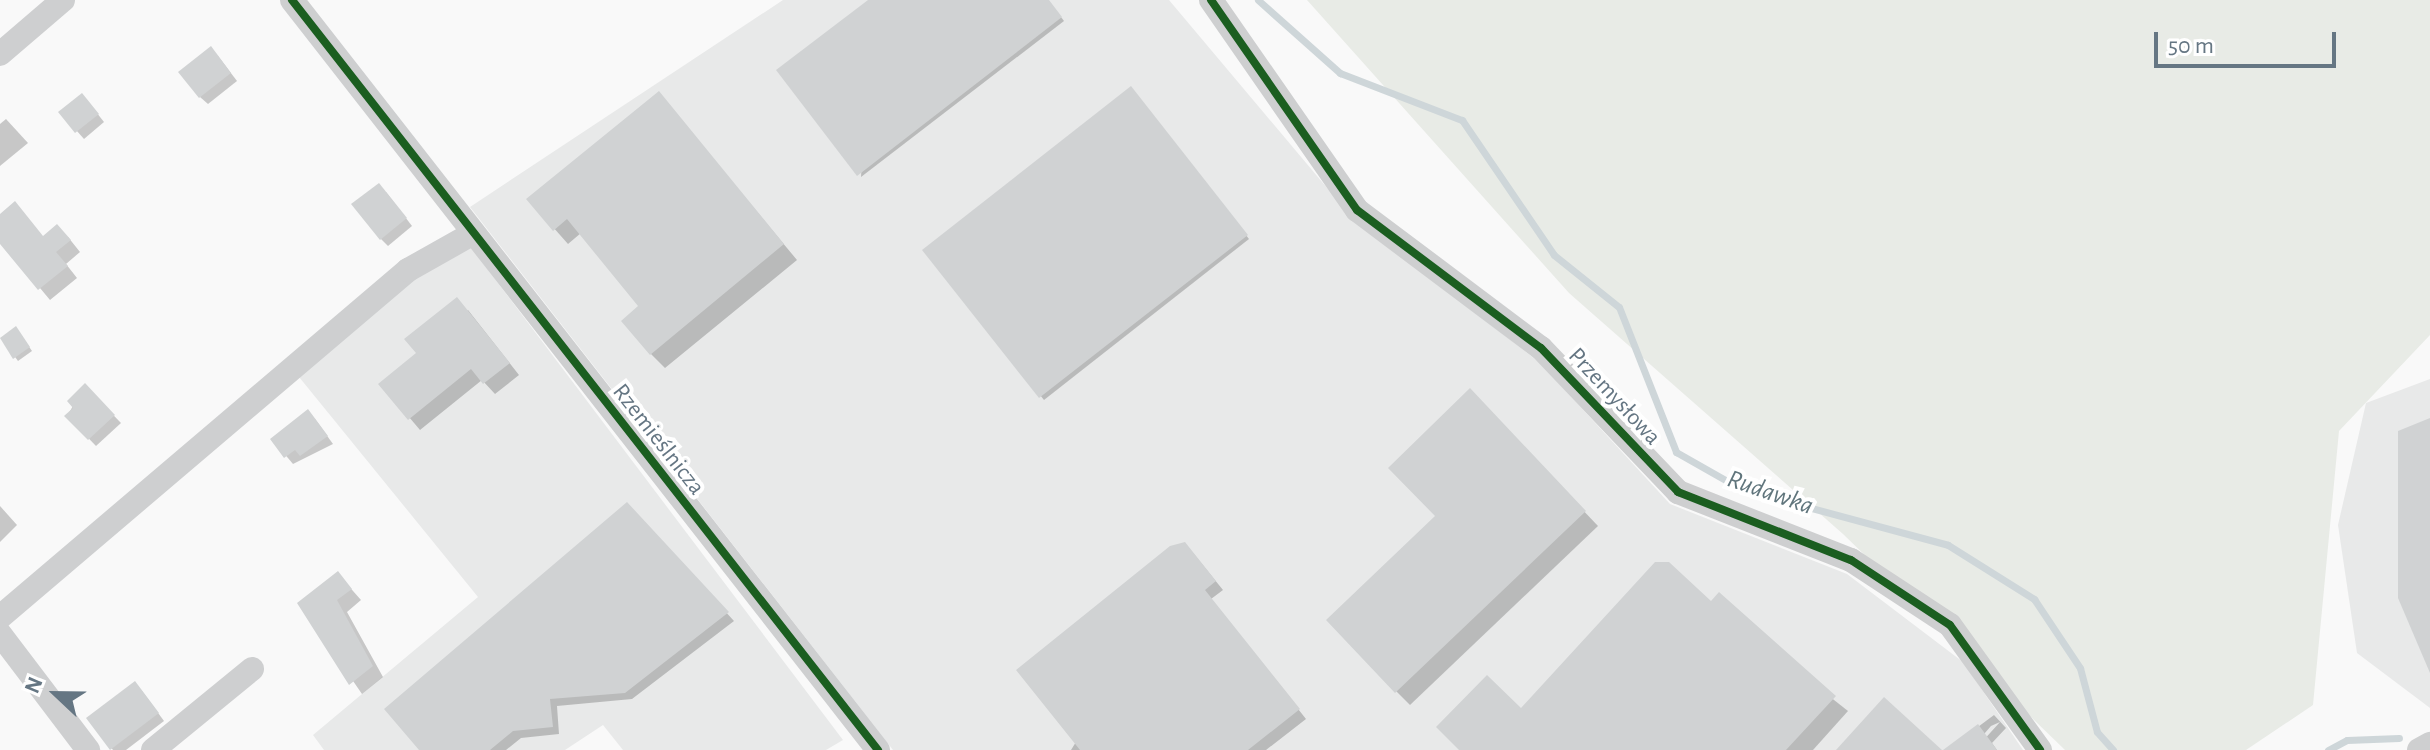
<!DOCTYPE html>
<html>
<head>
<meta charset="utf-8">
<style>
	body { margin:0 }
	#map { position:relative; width:2430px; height:750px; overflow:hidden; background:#f9f9f9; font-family:"Alegreya Sans",sans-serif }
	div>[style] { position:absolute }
	.built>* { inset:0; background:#e8e9e9 }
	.green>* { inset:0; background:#e8ebe6 }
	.shadow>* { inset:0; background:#0003 }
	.stream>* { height:7px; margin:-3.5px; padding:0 3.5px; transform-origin:3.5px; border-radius:3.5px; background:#ced6d9 }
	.building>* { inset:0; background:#d0d2d3 }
	.minor>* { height:24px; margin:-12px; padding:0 12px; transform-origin:12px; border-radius:12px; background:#cecfd0 }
	.cycleway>* { height:8px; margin:-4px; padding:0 4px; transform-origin:4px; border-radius:4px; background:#1b5e20 }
	span { translate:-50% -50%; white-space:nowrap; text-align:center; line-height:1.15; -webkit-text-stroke:8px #fff; paint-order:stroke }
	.street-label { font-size:24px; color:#657683 }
	.water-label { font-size:26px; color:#60757c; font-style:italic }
	.north { position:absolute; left:16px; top:654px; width:80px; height:80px; -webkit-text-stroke:6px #fff; paint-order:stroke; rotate:292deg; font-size:22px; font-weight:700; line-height:32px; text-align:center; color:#657683 }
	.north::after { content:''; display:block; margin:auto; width:28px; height:36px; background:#657683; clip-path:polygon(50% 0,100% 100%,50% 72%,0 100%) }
	.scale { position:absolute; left:2154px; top:32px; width:182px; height:36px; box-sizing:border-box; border:4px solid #657683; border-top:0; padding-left:10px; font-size:24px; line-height:28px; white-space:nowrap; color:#657683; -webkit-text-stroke:6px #fff; paint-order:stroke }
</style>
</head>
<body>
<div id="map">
	<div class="built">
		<div style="clip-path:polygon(783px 0,1169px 0,1354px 220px,1539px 362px,1670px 504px,1847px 574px,1963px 662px,2023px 750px,893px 750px,470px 207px)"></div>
		<div style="clip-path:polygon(470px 246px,843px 740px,826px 750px,623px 750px,603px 725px,565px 750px,324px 750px,313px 735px,478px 597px,295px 372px,411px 275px)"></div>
		<div style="clip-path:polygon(2430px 379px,2430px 708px,2357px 653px,2338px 525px,2366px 403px)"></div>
	</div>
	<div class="green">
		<div style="clip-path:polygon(1307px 0,2430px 0,2430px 335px,2339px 431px,2313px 705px,2246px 750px,2065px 750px,1843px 534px,1569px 293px)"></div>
	</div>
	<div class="shadow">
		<div style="clip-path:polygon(871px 0,1048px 0,1064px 21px,861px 177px)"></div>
		<div style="clip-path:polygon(218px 56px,237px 81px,208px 104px,200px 97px)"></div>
		<div style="clip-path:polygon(1134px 92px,1249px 239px,1044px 400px,925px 251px)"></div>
		<div style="clip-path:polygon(658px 93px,797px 260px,665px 368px,651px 354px,641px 307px,581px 233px,568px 244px,529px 200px)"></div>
		<div style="clip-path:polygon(89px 103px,104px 122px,84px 139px,61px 113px)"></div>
		<div style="clip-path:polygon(6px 119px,28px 143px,0 166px,0 124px)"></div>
		<div style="clip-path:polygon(386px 192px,412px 226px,388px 246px,381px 239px)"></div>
		<div style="clip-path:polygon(0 216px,44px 237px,68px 237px,80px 252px,66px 264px,77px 278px,50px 300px,0 240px)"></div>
		<div style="clip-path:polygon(468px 310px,519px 375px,495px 394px,482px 380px,420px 430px,381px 384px)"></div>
		<div style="clip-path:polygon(19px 332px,32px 351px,18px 361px,2px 339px)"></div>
		<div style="clip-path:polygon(85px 386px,121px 423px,96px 446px,67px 416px)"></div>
		<div style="clip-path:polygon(1483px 405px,1598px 526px,1410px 705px,1396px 691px,1438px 516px)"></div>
		<div style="clip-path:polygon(315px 419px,333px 444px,293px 464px,272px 439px)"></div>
		<div style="clip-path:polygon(0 506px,17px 525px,0 542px)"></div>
		<div style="clip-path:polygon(635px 512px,734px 621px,632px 699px,557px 706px,559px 734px,521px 738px,506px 750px,422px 750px)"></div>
		<div style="clip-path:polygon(1193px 553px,1223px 590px,1211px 599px,1306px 719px,1266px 750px,1071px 750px)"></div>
		<div style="clip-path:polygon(338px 574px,361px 600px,347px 612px,383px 677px,362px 694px,300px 604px)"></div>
		<div style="clip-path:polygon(1711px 603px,1848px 711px,1813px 750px,1461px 750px)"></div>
		<div style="clip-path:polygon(142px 691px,164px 721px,126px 750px,113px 750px,89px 719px)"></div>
		<div style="clip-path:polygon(evenodd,1994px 715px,2006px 728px,1992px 743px,1997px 750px,1947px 750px,1994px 715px,2000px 722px,1981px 743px,1978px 741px,1991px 726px,2000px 722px)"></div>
	</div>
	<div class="stream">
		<div style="left:1258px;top:0;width:110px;rotate:41.7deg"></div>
		<div style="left:1340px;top:73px;width:131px;rotate:21.1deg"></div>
		<div style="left:1462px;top:120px;width:163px;rotate:55.7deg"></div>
		<div style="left:1554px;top:255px;width:83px;rotate:38.7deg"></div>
		<div style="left:1619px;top:307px;width:156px;rotate:68.5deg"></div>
		<div style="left:1676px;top:452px;width:75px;rotate:29.6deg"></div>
		<div style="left:1741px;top:489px;width:214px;rotate:15.1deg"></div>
		<div style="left:1948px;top:545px;width:102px;rotate:32.1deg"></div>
		<div style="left:2034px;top:599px;width:83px;rotate:56.3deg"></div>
		<div style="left:2080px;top:668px;width:66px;rotate:75.1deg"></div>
		<div style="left:2097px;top:732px;width:24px;rotate:48deg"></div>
		<div style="left:2328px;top:750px;width:21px;rotate:-28deg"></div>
		<div style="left:2347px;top:740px;width:52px;rotate:-2.2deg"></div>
	</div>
	<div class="building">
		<div style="clip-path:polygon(868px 0,1049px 0,1062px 17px,857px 176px,776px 70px)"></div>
		<div style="clip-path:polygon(211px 46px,231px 73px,199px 98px,178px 72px)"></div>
		<div style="clip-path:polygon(1131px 86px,1248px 235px,1039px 398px,922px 250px)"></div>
		<div style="clip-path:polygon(659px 91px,784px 244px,650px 355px,621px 321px,638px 306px,567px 219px,553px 231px,526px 199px)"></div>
		<div style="clip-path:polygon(82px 93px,99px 114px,75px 133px,58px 112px)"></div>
		<div style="clip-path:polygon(379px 183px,407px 218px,380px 240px,351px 204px)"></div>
		<div style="clip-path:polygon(15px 201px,43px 236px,57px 224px,71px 240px,56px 252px,68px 266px,38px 290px,0 244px,0 214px)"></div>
		<div style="clip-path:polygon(457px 297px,510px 363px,483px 384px,471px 369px,408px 420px,378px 384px,416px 353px,404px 339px)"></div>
		<div style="clip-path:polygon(16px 326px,30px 347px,13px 359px,0 338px)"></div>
		<div style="clip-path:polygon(85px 383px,115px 415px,88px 440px,64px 416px,73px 408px,67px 401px)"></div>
		<div style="clip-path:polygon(1470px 388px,1586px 511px,1395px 693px,1326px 620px,1435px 516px,1388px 468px)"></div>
		<div style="clip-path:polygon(308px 409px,328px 436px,300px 456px,295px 450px,284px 458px,270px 439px)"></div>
		<div style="clip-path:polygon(2430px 418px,2430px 673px,2398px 598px,2398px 431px)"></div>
		<div style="clip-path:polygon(627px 502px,729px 612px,625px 693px,550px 699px,553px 727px,513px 731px,490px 750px,419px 750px,384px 709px)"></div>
		<div style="clip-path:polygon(1185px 542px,1216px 581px,1205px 590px,1300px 709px,1248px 750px,1080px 750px,1016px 670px,1170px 546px)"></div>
		<div style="clip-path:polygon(1655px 562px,1669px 562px,1711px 601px,1719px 592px,1836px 696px,1786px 750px,1459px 750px,1436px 727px,1487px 675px,1521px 708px)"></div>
		<div style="clip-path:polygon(338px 571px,352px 589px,337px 600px,373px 666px,349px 685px,297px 603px)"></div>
		<div style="clip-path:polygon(135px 681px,159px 713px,110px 750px,86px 718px)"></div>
		<div style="clip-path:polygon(1884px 697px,1942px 750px,1836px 750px)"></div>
		<div style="clip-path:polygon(1978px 724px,1997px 750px,1943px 750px)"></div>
	</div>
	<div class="minor">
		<div style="left:292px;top:0;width:952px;rotate:52deg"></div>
		<div style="left:1211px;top:0;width:256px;rotate:55.2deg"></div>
		<div style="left:1357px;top:210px;width:230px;rotate:36.9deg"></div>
		<div style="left:1541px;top:348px;width:199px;rotate:46.4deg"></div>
		<div style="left:1678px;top:492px;width:186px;rotate:21.5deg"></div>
		<div style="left:1851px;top:560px;width:118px;rotate:33.3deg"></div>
		<div style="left:1950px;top:625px;width:154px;rotate:54.2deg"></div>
		<div style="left:0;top:54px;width:83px;rotate:-40.6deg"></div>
		<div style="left:0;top:617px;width:536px;rotate:-40.38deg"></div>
		<div style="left:408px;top:270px;width:71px;rotate:-29.4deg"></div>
		<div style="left:0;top:634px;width:146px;rotate:52.8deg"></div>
		<div style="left:153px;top:750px;width:128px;rotate:-39.3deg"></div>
		<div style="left:2419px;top:750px;width:13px;rotate:-29deg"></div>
	</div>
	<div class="cycleway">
		<div style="left:292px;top:0;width:952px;rotate:52deg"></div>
		<div style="left:1211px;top:0;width:256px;rotate:55.2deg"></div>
		<div style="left:1357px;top:210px;width:230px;rotate:36.9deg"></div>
		<div style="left:1541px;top:348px;width:199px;rotate:46.4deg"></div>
		<div style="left:1678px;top:492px;width:186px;rotate:21.5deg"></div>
		<div style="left:1851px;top:560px;width:118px;rotate:33.3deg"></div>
		<div style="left:1950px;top:625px;width:154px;rotate:54.2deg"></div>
	</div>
	<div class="street-label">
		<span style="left:1614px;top:397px;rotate:47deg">Przemysłowa</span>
		<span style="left:658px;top:440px;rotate:52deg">Rzemieślnicza</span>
	</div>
	<div class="water-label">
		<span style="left:1770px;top:493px;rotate:19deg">Rudawka</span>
	</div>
	<div class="north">N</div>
	<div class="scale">50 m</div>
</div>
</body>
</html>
